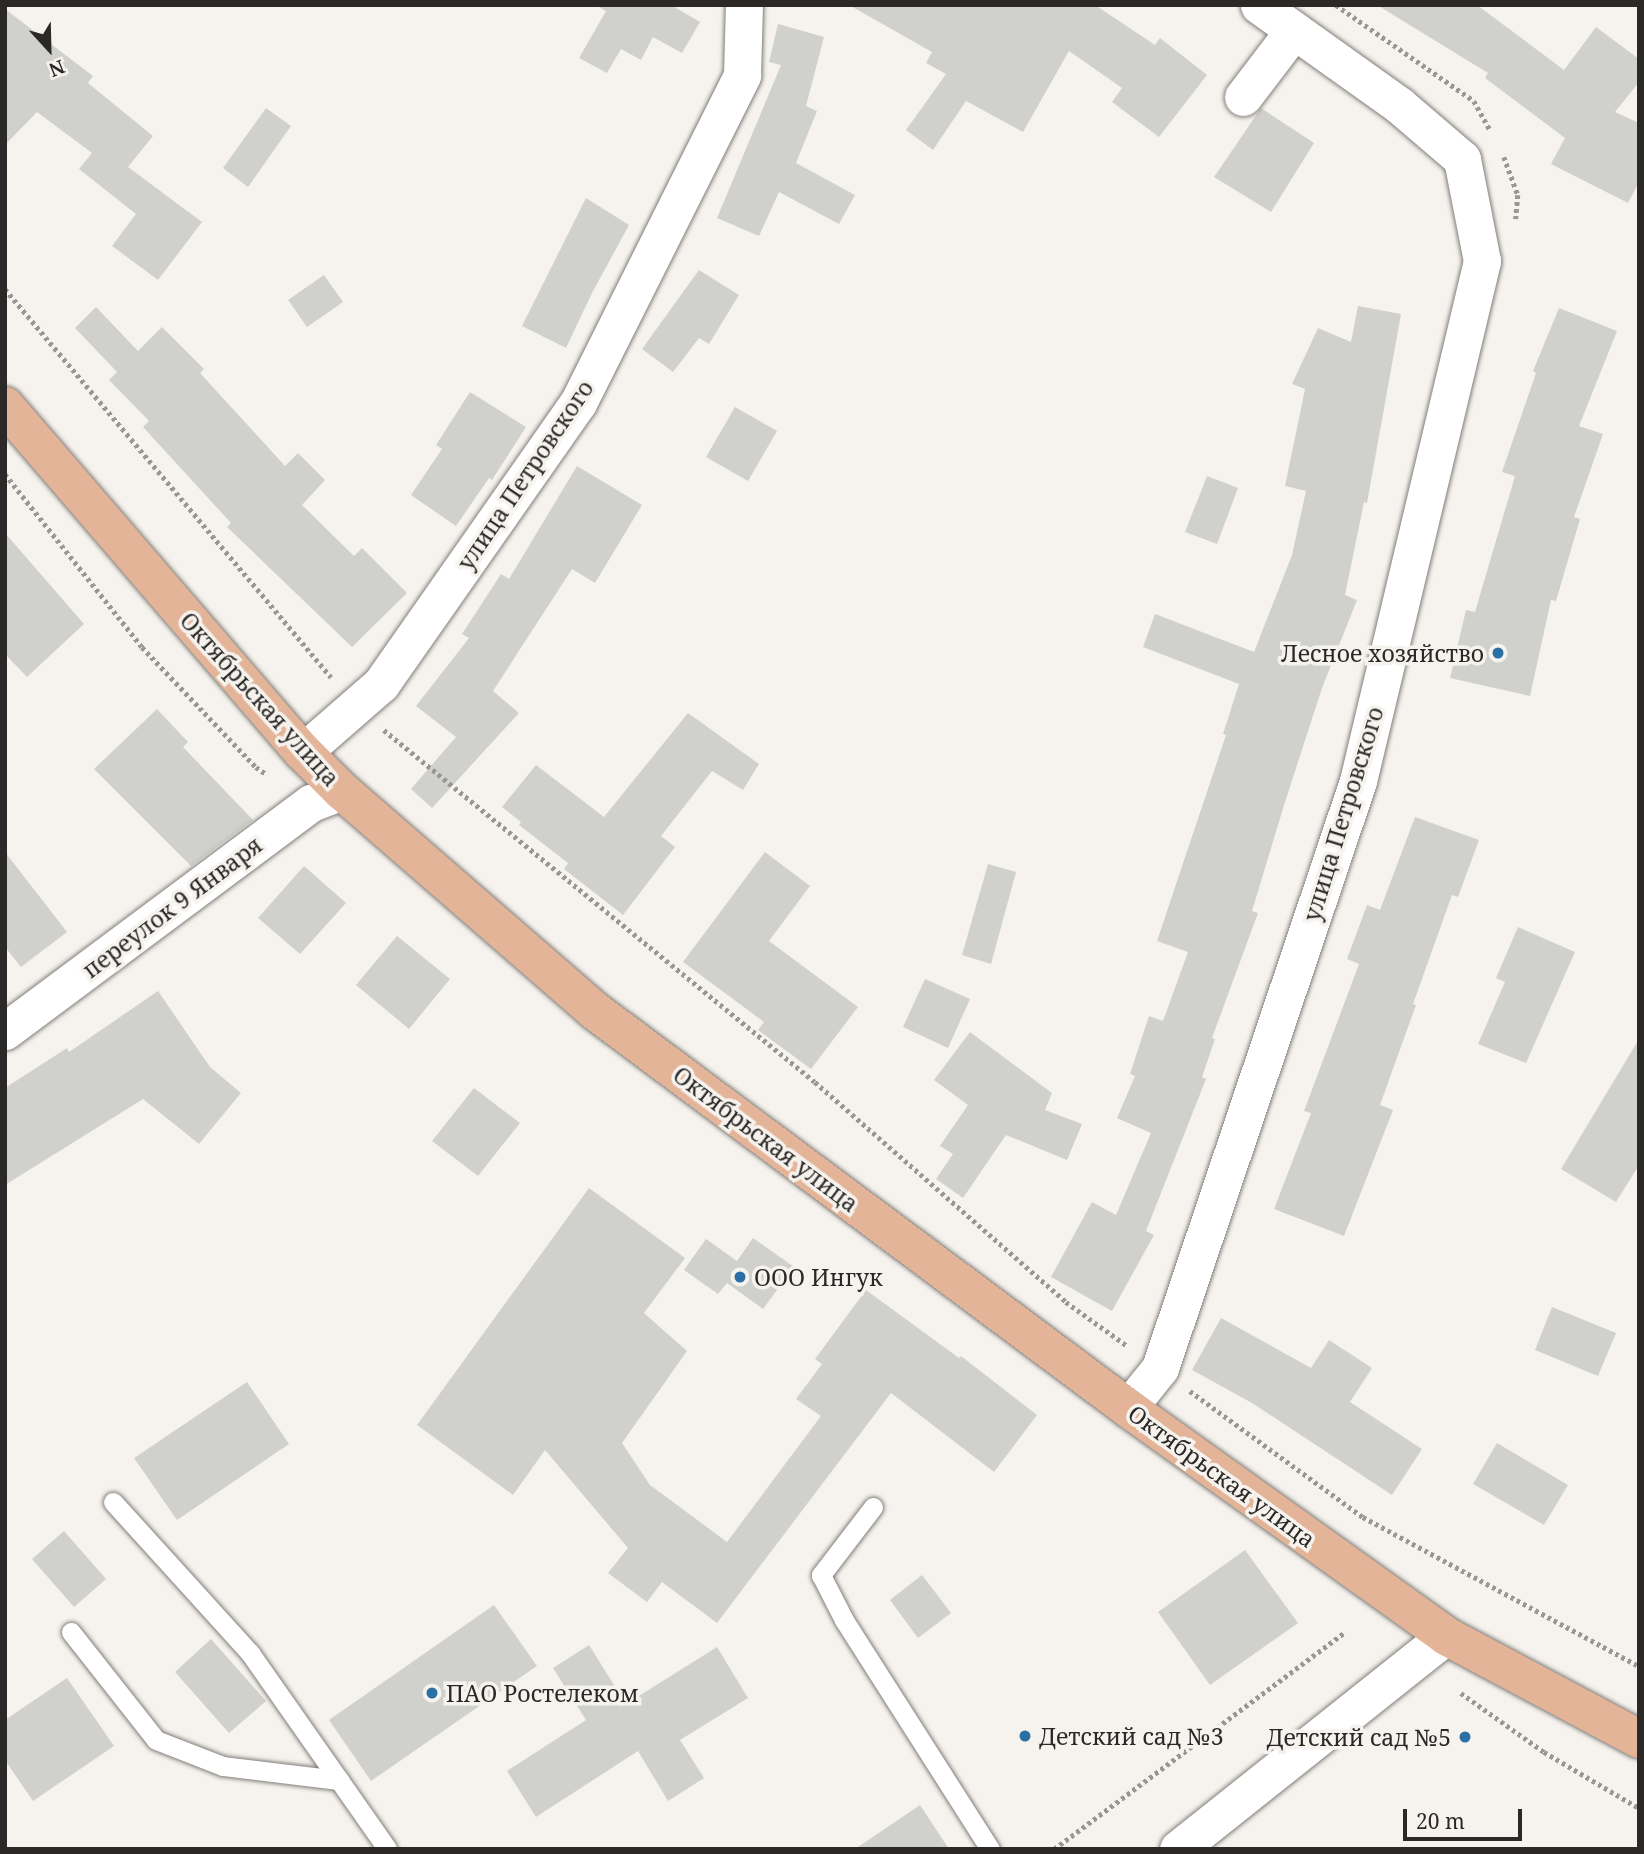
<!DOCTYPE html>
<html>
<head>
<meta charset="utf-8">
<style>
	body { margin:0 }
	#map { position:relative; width:1644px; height:1854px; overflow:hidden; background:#f6f3ee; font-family:"Noto Serif",serif }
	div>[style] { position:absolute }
	.building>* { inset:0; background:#d0d1cc }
	.path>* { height:4.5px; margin-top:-2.25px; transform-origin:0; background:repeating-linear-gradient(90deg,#999793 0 3.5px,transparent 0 7px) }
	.roads { filter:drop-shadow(0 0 2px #817e7a) drop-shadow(0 0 2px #817e7a) }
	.lane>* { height:19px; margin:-9.5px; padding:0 9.5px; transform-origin:9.5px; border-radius:9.5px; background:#fff }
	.street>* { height:37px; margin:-18.5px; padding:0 18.5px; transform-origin:18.5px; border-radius:18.5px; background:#fff }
	.primary>* { height:38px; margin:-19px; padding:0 19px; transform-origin:19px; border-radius:19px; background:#e3b498 }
	.dots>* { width:19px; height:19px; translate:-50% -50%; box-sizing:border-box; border:4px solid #f6f3ee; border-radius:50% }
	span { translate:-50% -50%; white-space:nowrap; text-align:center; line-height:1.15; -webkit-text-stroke:7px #f6f3ee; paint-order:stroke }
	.street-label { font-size:23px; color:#2a2927 }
	.poi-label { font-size:23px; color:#2a2927 }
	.right { translate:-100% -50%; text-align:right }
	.left { translate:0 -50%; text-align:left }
	.frame { position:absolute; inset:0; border:7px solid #2a2927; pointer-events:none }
	.north { position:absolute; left:14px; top:14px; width:70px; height:70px; -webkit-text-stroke:5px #f6f3ee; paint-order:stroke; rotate:158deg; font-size:19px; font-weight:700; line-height:28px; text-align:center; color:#2a2927 }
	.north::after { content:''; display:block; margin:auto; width:24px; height:32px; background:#2a2927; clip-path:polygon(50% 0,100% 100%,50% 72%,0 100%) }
	.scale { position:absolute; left:1403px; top:1809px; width:119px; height:32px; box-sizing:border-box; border:4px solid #2a2927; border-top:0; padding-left:9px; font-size:21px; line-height:24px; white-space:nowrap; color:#2a2927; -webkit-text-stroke:5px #f6f3ee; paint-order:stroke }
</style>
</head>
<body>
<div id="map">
	<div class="building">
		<div style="clip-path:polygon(595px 5px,671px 5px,700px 22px,682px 53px,653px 37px,641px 60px,621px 49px,607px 73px,579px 58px,606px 11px)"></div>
		<div style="clip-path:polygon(849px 5px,1095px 5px,1155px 45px,1160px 38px,1207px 75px,1159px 137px,1112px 102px,1122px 88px,1069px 51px,1023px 132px,966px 101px,933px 150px,906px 130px,946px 74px,926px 63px,932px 52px)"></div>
		<div style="clip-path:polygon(1377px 5px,1477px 5px,1564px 70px,1596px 27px,1639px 59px,1639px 82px,1615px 112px,1639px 123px,1639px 182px,1628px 203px,1551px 164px,1565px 138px,1485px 78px,1488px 73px)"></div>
		<div style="clip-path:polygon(5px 9px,93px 76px,88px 83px,153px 136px,128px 167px,202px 222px,158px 280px,112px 246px,136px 214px,79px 169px,92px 153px,37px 112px,5px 145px)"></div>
		<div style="clip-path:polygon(778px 24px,824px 37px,806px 106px,817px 111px,796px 163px,855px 195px,839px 224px,779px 192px,759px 236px,717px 218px,781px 65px,769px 62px)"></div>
		<div style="clip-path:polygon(266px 108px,291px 126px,248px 187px,223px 168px)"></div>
		<div style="clip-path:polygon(1261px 108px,1314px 143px,1271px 212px,1214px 177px)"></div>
		<div style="clip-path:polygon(586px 198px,629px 225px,592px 293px,566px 348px,522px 326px)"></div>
		<div style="clip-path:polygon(699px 270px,739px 295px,709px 344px,699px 338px,673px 372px,642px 349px)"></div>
		<div style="clip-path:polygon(324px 275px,343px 302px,307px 327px,288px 300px)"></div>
		<div style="clip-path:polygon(1358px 306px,1401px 314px,1367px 503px,1364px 502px,1345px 595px,1357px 600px,1322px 688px,1285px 802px,1252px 911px,1258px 913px,1212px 1038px,1215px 1039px,1202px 1077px,1206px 1079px,1146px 1231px,1154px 1235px,1112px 1311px,1051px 1277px,1092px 1202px,1116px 1215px,1151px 1133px,1117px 1118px,1135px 1076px,1130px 1074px,1149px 1016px,1163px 1021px,1188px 952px,1157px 941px,1226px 735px,1223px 734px,1239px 684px,1143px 647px,1155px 614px,1254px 652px,1292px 555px,1306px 491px,1285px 486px,1305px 389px,1292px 384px,1318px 328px,1351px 342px)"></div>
		<div style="clip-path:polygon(96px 307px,138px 351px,162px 327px,204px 369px,200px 373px,285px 466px,298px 453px,325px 480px,302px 505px,354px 556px,362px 548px,407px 593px,352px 647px,227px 527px,231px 523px,143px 427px,149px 421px,109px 380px,117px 372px,75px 328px)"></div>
		<div style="clip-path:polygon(1559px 308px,1617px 331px,1579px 426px,1603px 434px,1574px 517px,1580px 519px,1556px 601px,1551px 600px,1530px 696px,1450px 678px,1466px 610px,1475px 612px,1515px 476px,1502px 472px,1536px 373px,1533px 371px)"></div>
		<div style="clip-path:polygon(470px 392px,526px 427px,492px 480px,489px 478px,456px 526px,411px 495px,442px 449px,436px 445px)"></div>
		<div style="clip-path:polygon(735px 407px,777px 431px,748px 481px,706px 457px)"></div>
		<div style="clip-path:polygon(577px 466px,642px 505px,595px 583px,572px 569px,493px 691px,519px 713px,432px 808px,411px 789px,456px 737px,416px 706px,469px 638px,462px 634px,501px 574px,509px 579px)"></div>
		<div style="clip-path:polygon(1207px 476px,1238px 488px,1217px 544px,1185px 532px)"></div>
		<div style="clip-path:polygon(5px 533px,84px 624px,27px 677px,5px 654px)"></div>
		<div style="clip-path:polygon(157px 709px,188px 742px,183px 747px,253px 820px,191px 866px,94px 769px)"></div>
		<div style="clip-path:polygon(688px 713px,759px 764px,743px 790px,712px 771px,661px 836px,675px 847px,623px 915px,564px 869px,568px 863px,519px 825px,521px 822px,502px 807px,536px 765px,604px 817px)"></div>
		<div style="clip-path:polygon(1415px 817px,1479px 840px,1458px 897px,1452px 895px,1413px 1004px,1416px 1005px,1380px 1105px,1393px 1110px,1344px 1236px,1274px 1209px,1311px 1113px,1304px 1111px,1359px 964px,1347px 959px,1367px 905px,1380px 910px)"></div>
		<div style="clip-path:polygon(5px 852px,67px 932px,21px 967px,5px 947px)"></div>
		<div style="clip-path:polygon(765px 852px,810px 886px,769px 941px,858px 1007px,811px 1069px,758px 1030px,764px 1022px,683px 962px)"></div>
		<div style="clip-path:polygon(988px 864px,1016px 872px,991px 964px,962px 955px)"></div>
		<div style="clip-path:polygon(304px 866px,346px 903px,300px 954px,258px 918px)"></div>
		<div style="clip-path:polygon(1518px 927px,1575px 952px,1526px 1063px,1478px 1044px,1505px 982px,1496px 978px)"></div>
		<div style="clip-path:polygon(397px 936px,450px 979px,409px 1029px,356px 985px)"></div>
		<div style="clip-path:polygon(925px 979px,970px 999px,948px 1048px,903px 1027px)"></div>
		<div style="clip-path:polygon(158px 991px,210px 1067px,241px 1093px,199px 1144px,143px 1099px,5px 1185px,5px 1088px,67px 1048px,69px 1052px)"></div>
		<div style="clip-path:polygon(970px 1032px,1052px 1093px,1045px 1110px,1082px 1124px,1067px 1160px,1006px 1135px,963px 1198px,936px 1179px,953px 1154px,940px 1146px,968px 1105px,934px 1080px)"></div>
		<div style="clip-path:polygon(1639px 1039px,1639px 1165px,1616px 1202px,1561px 1169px)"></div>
		<div style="clip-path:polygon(474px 1088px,520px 1123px,478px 1176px,432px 1141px)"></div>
		<div style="clip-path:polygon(589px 1188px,685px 1258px,644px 1313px,687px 1351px,622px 1443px,650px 1485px,727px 1542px,821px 1416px,796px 1399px,822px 1364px,815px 1359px,866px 1290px,959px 1358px,961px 1356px,1037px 1415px,994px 1472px,891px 1393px,717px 1623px,662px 1582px,647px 1602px,608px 1573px,628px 1548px,545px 1450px,513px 1495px,417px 1425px)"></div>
		<div style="clip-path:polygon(753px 1238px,794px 1267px,763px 1309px,727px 1283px,718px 1294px,684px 1270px,706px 1239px,737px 1261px)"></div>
		<div style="clip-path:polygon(1552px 1307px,1616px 1333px,1598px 1376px,1535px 1350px)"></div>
		<div style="clip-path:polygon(1221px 1318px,1311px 1368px,1329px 1340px,1372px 1368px,1350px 1402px,1422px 1449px,1392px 1495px,1252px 1403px,1192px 1370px)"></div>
		<div style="clip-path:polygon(247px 1382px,289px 1444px,177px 1520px,134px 1458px)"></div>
		<div style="clip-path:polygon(1497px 1443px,1568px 1485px,1544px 1525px,1473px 1484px)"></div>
		<div style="clip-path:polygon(64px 1531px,106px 1579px,74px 1607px,32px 1559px)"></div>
		<div style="clip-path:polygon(1245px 1550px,1298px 1623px,1210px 1685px,1158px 1612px)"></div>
		<div style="clip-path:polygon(922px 1575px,951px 1613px,918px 1638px,890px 1600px)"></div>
		<div style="clip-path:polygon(494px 1605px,537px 1666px,371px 1781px,329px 1720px)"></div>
		<div style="clip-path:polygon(211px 1639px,266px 1701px,229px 1733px,175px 1672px)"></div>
		<div style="clip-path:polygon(589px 1645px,626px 1704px,717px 1647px,748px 1698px,680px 1740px,704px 1778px,668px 1801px,638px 1751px,536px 1817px,507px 1771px,586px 1720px,553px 1668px)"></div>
		<div style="clip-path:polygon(67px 1678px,114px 1746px,33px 1801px,5px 1760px,5px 1720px)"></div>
		<div style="clip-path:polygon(920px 1805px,949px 1849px,855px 1849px)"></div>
	</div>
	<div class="path">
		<div style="left:1336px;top:5px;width:168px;rotate:34.8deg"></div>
		<div style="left:1474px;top:101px;width:33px;rotate:61deg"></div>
		<div style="left:1504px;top:157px;width:40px;rotate:69.8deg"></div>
		<div style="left:1518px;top:195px;width:24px;rotate:95deg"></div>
		<div style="left:5px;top:289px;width:507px;rotate:49.96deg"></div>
		<div style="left:5px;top:474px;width:221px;rotate:51.6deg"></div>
		<div style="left:142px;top:647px;width:166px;rotate:46.5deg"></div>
		<div style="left:256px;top:767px;width:12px;rotate:35deg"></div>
		<div style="left:384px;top:730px;width:556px;rotate:39.24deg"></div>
		<div style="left:815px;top:1082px;width:334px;rotate:41.2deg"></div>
		<div style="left:1066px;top:1302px;width:74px;rotate:35.6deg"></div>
		<div style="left:1190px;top:1391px;width:214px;rotate:36.1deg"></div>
		<div style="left:1363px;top:1517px;width:314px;rotate:28.4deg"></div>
		<div style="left:1461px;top:1693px;width:102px;rotate:35.4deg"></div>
		<div style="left:1544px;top:1752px;width:110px;rotate:30.5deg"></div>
		<div style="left:1054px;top:1849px;width:363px;rotate:-36.7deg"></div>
	</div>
	<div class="roads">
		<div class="lane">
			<div style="left:113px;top:1502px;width:204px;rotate:47.8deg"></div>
			<div style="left:250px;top:1653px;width:239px;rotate:55deg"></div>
			<div style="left:873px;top:1507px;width:86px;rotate:127.4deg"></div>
			<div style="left:821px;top:1575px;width:51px;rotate:62.9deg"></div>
			<div style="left:844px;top:1620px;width:272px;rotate:57.5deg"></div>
			<div style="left:71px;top:1632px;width:137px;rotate:51.8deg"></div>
			<div style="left:156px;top:1740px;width:72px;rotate:21.2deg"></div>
			<div style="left:223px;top:1766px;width:117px;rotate:6.9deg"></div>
		</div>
		<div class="street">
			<div style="left:1243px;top:97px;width:84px;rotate:-52.7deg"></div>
			<div style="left:303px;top:752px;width:103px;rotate:-41.1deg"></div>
			<div style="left:381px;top:684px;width:343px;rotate:-55deg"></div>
			<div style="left:578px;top:403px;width:367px;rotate:-63.4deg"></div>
			<div style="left:742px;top:75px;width:70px;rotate:-88.4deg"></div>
			<div style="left:5px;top:1031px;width:382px;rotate:-36.7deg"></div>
			<div style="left:311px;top:803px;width:33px;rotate:-21deg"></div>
			<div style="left:1128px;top:1408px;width:51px;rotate:-51.3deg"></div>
			<div style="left:1160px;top:1368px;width:619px;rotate:-71.36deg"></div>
			<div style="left:1358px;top:781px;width:535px;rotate:-76.59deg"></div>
			<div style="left:1482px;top:261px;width:104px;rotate:-101.1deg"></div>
			<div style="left:1462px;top:159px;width:83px;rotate:-139.4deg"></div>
			<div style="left:1399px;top:105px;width:172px;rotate:-144.5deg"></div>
			<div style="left:1178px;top:1849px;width:342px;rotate:-38.5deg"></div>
		</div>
		<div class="primary">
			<div style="left:5px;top:406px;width:457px;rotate:49.3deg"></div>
			<div style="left:303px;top:752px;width:55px;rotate:45deg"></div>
			<div style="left:342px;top:791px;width:335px;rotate:41deg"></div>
			<div style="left:595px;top:1011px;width:665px;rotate:36.68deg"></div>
			<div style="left:1128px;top:1408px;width:391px;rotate:35.6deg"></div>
			<div style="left:1446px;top:1636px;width:219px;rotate:28.1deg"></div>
		</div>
	</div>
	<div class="dots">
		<div style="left:1498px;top:653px;background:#2b70a5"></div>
		<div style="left:740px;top:1277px;background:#2b70a5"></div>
		<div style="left:432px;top:1693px;background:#2b70a5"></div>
		<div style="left:1025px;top:1736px;background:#2b70a5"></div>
		<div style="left:1465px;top:1737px;background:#2b70a5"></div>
	</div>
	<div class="street-label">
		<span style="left:525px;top:475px;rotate:-56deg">улица Петровского</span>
		<span style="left:260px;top:699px;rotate:48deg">Октябрьская улица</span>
		<span style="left:1343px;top:814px;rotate:-73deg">улица Петровского</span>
		<span style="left:172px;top:907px;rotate:-37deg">переулок 9 Января</span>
		<span style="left:766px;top:1139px;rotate:37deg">Октябрьская улица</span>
		<span style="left:1222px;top:1476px;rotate:36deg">Октябрьская улица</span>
	</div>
	<div class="poi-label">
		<span class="right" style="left:1484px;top:653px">Лесное хозяйство</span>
		<span class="left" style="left:754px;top:1277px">ООО Ингук</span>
		<span class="left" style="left:446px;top:1693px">ПАО Ростелеком</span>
		<span class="left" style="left:1039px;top:1736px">Детский сад №3</span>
		<span class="right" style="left:1451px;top:1737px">Детский сад №5</span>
	</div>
	<div class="frame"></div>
	<div class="north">N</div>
	<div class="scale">20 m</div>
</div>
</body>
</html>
